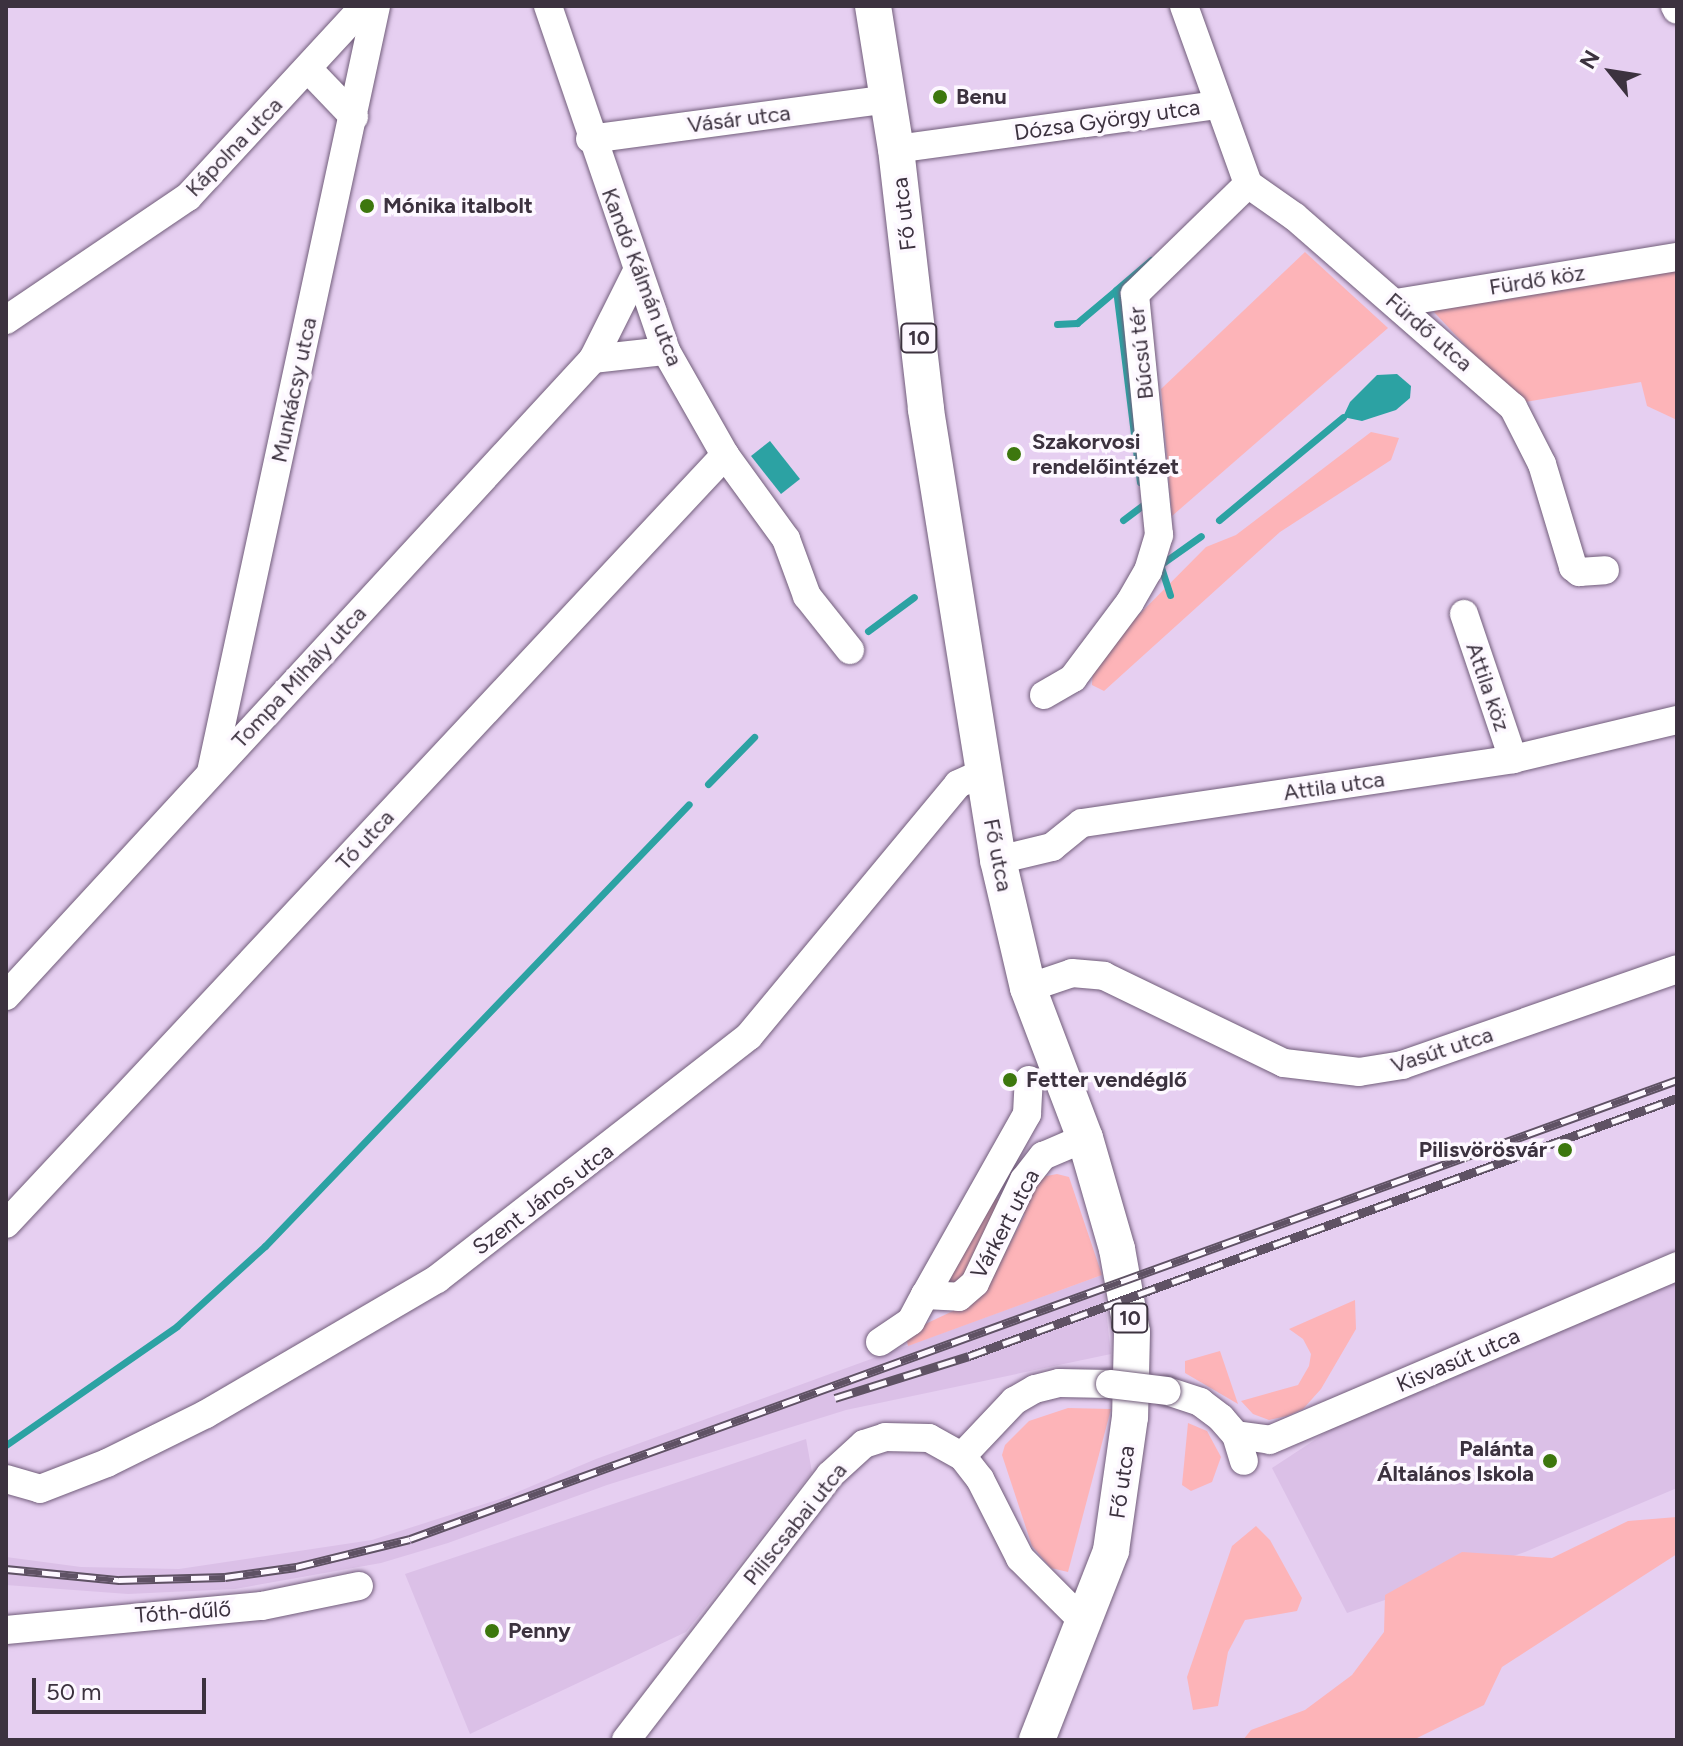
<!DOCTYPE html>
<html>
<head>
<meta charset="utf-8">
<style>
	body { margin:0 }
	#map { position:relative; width:1683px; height:1746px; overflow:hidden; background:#e6cff1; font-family:Figtree,sans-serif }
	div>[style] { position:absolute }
	.built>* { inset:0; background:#dbc0e7 }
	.green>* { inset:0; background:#fdb4b8 }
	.water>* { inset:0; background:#2ca2a3 }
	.stream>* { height:7px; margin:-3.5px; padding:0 3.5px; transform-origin:3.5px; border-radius:3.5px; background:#2ca2a3 }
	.roads { filter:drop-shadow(0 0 2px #715d7a) drop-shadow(0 0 2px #715d7a) }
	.minor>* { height:28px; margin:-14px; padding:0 14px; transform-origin:14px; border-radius:14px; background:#fff }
	.major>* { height:36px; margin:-18px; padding:0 18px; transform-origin:18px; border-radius:18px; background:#fff }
	.rail>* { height:9px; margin-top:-4.5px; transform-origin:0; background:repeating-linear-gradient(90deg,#fdf8ff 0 18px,#5f5264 0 36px); box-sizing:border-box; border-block:2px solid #5f5264 }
	.bridges { filter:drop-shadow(0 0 2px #715d7a) drop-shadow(0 0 2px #715d7a) }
	.minor-bridge>* { height:28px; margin:-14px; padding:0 14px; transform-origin:14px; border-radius:14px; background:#fff }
	.dots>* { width:22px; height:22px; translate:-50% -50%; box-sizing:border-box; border:4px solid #fdf8ff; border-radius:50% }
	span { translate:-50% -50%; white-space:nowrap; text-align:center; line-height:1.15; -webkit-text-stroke:7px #fdf8ff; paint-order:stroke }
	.shield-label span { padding:2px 6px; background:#fdf8ff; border:2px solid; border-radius:6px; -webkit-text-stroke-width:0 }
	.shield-label { font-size:20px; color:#3c323f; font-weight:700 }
	.poi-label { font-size:22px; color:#3c323f; font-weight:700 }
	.left { translate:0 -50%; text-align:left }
	.right { translate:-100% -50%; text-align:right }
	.street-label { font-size:22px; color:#3c323f }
	.frame { position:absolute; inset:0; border:8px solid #3c323f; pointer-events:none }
	.north { position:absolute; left:1571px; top:32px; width:80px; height:80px; -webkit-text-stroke:6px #fdf8ff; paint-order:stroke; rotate:300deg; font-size:22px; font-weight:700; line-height:32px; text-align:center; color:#3c323f }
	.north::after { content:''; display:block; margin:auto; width:28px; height:36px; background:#3c323f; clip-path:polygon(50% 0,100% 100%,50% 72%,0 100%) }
	.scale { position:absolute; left:32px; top:1678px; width:174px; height:36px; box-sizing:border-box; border:4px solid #3c323f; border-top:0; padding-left:10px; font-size:24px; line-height:28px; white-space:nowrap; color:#3c323f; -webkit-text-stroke:6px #fdf8ff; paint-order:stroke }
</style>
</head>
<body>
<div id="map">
	<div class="built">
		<div style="clip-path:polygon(1102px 1275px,1111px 1354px,846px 1410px,607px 1485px,448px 1543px,381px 1563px,235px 1589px,128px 1594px,6px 1585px,6px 1557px,81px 1567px,179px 1569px,372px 1540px,503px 1498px,596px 1459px)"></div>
		<div style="clip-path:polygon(1677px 1280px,1677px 1488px,1525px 1552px,1347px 1613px,1272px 1468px,1333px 1428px)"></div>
		<div style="clip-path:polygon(806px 1439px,812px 1472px,686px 1632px,470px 1734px,405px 1574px)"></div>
	</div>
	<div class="green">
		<div style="clip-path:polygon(1305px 252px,1388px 328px,1172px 516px,1161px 389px)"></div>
		<div style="clip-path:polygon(1677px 267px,1677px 420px,1647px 406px,1641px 382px,1519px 403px,1434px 312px,1438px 305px)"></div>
		<div style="clip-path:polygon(1371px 432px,1399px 438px,1391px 460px,1280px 532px,1104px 691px,1092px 685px,1093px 661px,1206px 547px,1236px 535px)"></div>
		<div style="clip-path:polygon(1057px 1174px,1069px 1177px,1102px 1275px,908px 1346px,906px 1338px,919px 1327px,972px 1302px,992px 1278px,1025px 1214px,1019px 1211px,1041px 1177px)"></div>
		<div style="clip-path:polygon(987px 1193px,1000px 1201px,960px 1282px,949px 1284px,942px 1270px)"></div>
		<div style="clip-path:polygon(1355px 1300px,1356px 1329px,1321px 1389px,1303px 1409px,1287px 1416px,1269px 1420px,1253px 1414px,1241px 1401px,1298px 1385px,1309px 1366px,1311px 1354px,1303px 1339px,1289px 1329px)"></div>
		<div style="clip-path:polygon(1220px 1351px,1238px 1404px,1185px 1373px,1185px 1361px)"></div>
		<div style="clip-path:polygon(1068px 1408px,1111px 1409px,1068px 1572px,1051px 1568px,1032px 1546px,1002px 1455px,1005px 1445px,1029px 1421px)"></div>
		<div style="clip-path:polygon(1188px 1423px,1207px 1431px,1221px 1457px,1212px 1482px,1191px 1491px,1182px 1485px)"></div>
		<div style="clip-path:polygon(1677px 1517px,1677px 1554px,1502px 1667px,1484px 1705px,1413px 1740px,1243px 1740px,1251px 1730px,1305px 1710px,1352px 1675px,1384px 1632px,1385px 1595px,1462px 1552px,1552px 1558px,1628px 1521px)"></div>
		<div style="clip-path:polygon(1256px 1526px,1270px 1540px,1302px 1598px,1297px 1611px,1245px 1620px,1228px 1652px,1218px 1706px,1193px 1710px,1187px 1677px,1232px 1546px)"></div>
	</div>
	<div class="water">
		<div style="clip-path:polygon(1397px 374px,1411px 386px,1410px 398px,1396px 410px,1362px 421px,1343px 417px,1350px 402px,1377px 375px)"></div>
		<div style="clip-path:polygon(770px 441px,800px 479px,781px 494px,751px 456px)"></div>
	</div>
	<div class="stream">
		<div style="left:1057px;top:324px;width:20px;rotate:-3deg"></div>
		<div style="left:1077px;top:323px;width:51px;rotate:-40.2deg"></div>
		<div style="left:1140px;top:482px;width:193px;rotate:-97.1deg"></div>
		<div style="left:1116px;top:290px;width:46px;rotate:-40.6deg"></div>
		<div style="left:1123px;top:520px;width:25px;rotate:-37deg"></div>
		<div style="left:1219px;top:520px;width:161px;rotate:-39.7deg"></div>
		<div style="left:1170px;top:595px;width:32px;rotate:-108deg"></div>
		<div style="left:1160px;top:565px;width:50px;rotate:-35.3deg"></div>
		<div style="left:868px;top:631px;width:57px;rotate:-36.5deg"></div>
		<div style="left:708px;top:784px;width:66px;rotate:-45.6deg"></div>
		<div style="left:6px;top:1445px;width:208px;rotate:-34.8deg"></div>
		<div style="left:177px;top:1326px;width:119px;rotate:-42.3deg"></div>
		<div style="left:265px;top:1246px;width:612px;rotate:-46.19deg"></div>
	</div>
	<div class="roads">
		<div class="minor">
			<div style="left:548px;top:6px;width:365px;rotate:71.1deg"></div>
			<div style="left:666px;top:351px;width:120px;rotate:60.4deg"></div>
			<div style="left:725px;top:455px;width:104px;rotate:54deg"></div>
			<div style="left:786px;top:539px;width:61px;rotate:69.8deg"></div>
			<div style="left:807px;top:596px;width:69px;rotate:51.5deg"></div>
			<div style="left:1184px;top:6px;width:189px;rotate:70.2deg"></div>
			<div style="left:1248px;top:184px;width:57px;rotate:35.1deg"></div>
			<div style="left:1295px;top:217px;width:289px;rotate:41.1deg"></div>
			<div style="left:1513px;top:407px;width:64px;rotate:63deg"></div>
			<div style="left:1542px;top:464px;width:108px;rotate:73.2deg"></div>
			<div style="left:1573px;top:567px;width:8px;rotate:40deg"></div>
			<div style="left:1579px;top:572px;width:26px;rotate:-4deg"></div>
			<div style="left:1675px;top:6px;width:4px;rotate:63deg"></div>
			<div style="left:309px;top:70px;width:65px;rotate:46.2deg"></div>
			<div style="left:590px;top:139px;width:301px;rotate:-7.6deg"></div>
			<div style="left:896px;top:149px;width:323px;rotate:-7.8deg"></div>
			<div style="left:1396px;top:303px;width:285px;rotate:-9.3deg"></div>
			<div style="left:6px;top:320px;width:220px;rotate:-34.1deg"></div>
			<div style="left:188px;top:197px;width:260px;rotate:-47.3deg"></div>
			<div style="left:593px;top:359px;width:73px;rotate:-6.3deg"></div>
			<div style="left:1464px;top:614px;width:153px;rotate:71.3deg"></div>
			<div style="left:1044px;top:695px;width:34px;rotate:-30deg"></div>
			<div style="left:1073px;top:678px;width:95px;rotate:-53.1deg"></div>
			<div style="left:1130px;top:602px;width:36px;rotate:-60deg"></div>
			<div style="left:1148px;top:571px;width:38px;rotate:-73deg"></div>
			<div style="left:1159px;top:535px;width:242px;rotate:-95.7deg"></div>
			<div style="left:1135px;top:294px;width:158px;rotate:-44.2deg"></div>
			<div style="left:211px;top:772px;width:784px;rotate:-77.84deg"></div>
			<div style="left:998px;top:860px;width:56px;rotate:-13.5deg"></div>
			<div style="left:1052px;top:847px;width:38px;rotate:-39deg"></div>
			<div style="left:1082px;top:823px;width:436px;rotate:-8.4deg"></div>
			<div style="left:1513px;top:759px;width:169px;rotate:-13.4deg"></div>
			<div style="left:1028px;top:988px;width:46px;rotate:-18.8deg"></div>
			<div style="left:1072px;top:973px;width:32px;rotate:5deg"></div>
			<div style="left:1104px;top:976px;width:200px;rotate:25.8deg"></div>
			<div style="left:1284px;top:1063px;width:76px;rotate:6.8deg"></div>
			<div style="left:1359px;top:1072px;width:44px;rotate:-9.2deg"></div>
			<div style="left:1402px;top:1065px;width:291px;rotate:-19.2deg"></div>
			<div style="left:6px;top:996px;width:866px;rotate:-47.34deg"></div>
			<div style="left:593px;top:359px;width:96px;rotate:-63.4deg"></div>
			<div style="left:6px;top:1224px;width:1053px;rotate:-46.92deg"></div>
			<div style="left:925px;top:1295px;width:208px;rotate:-60.6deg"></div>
			<div style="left:1027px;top:1114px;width:34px;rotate:-87deg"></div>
			<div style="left:880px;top:1342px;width:37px;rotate:-34deg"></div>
			<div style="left:911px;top:1321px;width:30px;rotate:-62deg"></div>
			<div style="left:925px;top:1295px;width:34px;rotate:3deg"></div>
			<div style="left:959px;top:1297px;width:21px;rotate:-41deg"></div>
			<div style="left:975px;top:1283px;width:114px;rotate:-64.6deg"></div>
			<div style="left:1024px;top:1180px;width:31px;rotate:-52deg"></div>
			<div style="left:1043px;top:1156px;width:46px;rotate:-23.2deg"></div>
			<div style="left:1167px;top:1391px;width:35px;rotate:18deg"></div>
			<div style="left:1200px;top:1402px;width:26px;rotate:37deg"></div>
			<div style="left:1221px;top:1418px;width:23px;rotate:49deg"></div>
			<div style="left:1236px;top:1435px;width:27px;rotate:73deg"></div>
			<div style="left:1236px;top:1435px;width:34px;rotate:8deg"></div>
			<div style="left:1270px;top:1440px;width:443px;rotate:-23.1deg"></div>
			<div style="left:962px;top:1456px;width:76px;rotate:-46.6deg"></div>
			<div style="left:1014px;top:1401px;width:24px;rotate:-30deg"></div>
			<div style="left:1035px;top:1389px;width:25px;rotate:-14deg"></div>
			<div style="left:1059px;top:1383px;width:51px;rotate:1.1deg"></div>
			<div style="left:6px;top:1479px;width:35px;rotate:16deg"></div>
			<div style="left:40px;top:1489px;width:72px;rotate:-21.2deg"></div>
			<div style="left:107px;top:1463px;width:110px;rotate:-26.3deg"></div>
			<div style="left:206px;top:1414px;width:268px;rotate:-30.3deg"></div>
			<div style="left:437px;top:1279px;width:395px;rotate:-37.9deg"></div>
			<div style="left:749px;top:1036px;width:327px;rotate:-50.3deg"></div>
			<div style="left:958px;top:784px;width:27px;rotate:-24deg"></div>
			<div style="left:6px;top:1630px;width:257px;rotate:-5.4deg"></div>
			<div style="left:262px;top:1606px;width:99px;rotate:-11.7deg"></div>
			<div style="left:626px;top:1740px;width:334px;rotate:-52.4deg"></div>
			<div style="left:830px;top:1475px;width:46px;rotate:-42.4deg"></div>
			<div style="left:864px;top:1444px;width:22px;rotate:-18deg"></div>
			<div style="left:885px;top:1437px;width:44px;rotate:1.3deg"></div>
			<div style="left:929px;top:1438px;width:38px;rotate:29deg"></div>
			<div style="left:962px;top:1456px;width:29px;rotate:52deg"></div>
			<div style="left:980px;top:1479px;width:89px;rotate:63.1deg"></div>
			<div style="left:1020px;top:1558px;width:91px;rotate:45deg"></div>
		</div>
		<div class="major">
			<div style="left:873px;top:6px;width:145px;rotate:80.9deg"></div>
			<div style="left:896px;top:149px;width:263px;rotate:83.4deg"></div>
			<div style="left:926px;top:410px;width:456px;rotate:80.9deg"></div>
			<div style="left:998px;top:860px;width:131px;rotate:76.8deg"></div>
			<div style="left:1028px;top:988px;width:160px;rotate:69.2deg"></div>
			<div style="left:1085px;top:1138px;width:116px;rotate:73.9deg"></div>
			<div style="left:1117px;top:1249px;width:84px;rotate:79.8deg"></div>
			<div style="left:1132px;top:1332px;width:85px;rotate:91.3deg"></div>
			<div style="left:1130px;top:1417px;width:135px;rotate:98.1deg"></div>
			<div style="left:1111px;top:1551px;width:203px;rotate:111.4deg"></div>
		</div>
	</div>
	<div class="rail">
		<div style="left:835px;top:1398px;width:140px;rotate:-17.4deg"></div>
		<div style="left:969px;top:1356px;width:754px;rotate:-20.02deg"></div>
		<div style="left:6px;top:1569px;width:114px;rotate:5.6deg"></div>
		<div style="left:119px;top:1580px;width:106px;rotate:-1.6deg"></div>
		<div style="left:225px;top:1577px;width:72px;rotate:-8deg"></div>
		<div style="left:296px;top:1567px;width:117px;rotate:-13.8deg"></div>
		<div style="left:410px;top:1539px;width:1348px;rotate:-19.91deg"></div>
	</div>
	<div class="bridges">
		<div class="minor-bridge">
			<div style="left:1110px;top:1384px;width:57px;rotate:7deg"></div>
		</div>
	</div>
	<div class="dots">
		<div style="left:940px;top:97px;background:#3d770e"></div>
		<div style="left:367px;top:206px;background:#3d770e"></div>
		<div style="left:1014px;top:454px;background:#3d770e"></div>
		<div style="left:1010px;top:1080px;background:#3d770e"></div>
		<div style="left:1565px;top:1150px;background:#3d770e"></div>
		<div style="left:1550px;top:1461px;background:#3d770e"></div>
		<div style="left:492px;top:1631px;background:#3d770e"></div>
	</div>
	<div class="shield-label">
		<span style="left:919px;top:338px">10</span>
		<span style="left:1130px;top:1318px">10</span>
	</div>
	<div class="poi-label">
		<span class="left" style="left:956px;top:97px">Benu</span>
		<span class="left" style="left:383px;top:206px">Mónika italbolt</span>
		<span class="left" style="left:1032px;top:454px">Szakorvosi<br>rendelőintézet</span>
		<span class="left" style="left:1026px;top:1080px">Fetter vendéglő</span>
		<span class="right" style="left:1547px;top:1150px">Pilisvörösvár</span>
		<span class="right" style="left:1534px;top:1461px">Palánta<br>Általános Iskola</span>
		<span class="left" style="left:508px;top:1631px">Penny</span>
	</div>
	<div class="street-label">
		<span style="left:739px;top:119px;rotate:-7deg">Vásár utca</span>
		<span style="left:1107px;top:120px;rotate:-8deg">Dózsa György utca</span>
		<span style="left:234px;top:147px;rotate:-46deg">Kápolna utca</span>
		<span style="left:904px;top:214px;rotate:-97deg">Fő utca</span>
		<span style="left:642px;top:277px;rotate:69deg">Kandó Kálmán utca</span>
		<span style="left:1537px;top:280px;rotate:-9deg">Fürdő köz</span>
		<span style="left:1429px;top:332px;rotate:41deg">Fürdő utca</span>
		<span style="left:1141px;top:353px;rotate:-96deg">Búcsú tér</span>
		<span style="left:294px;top:390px;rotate:-78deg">Munkácsy utca</span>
		<span style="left:299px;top:677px;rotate:-47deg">Tompa Mihály utca</span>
		<span style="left:1488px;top:687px;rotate:71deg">Attila köz</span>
		<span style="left:1334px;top:786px;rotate:-8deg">Attila utca</span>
		<span style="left:365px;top:840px;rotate:-47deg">Tó utca</span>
		<span style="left:998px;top:855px;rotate:79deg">Fő utca</span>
		<span style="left:1442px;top:1050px;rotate:-18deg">Vasút utca</span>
		<span style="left:543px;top:1199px;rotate:-37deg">Szent János utca</span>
		<span style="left:1005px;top:1224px;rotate:-62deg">Várkert utca</span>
		<span style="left:1458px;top:1360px;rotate:-23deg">Kisvasút utca</span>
		<span style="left:1122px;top:1482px;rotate:-82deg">Fő utca</span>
		<span style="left:795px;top:1524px;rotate:-51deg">Piliscsabai utca</span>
		<span style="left:183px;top:1612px;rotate:-4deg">Tóth-dűlő</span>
	</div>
	<div class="frame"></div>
	<div class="north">N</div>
	<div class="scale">50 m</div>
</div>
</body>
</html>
